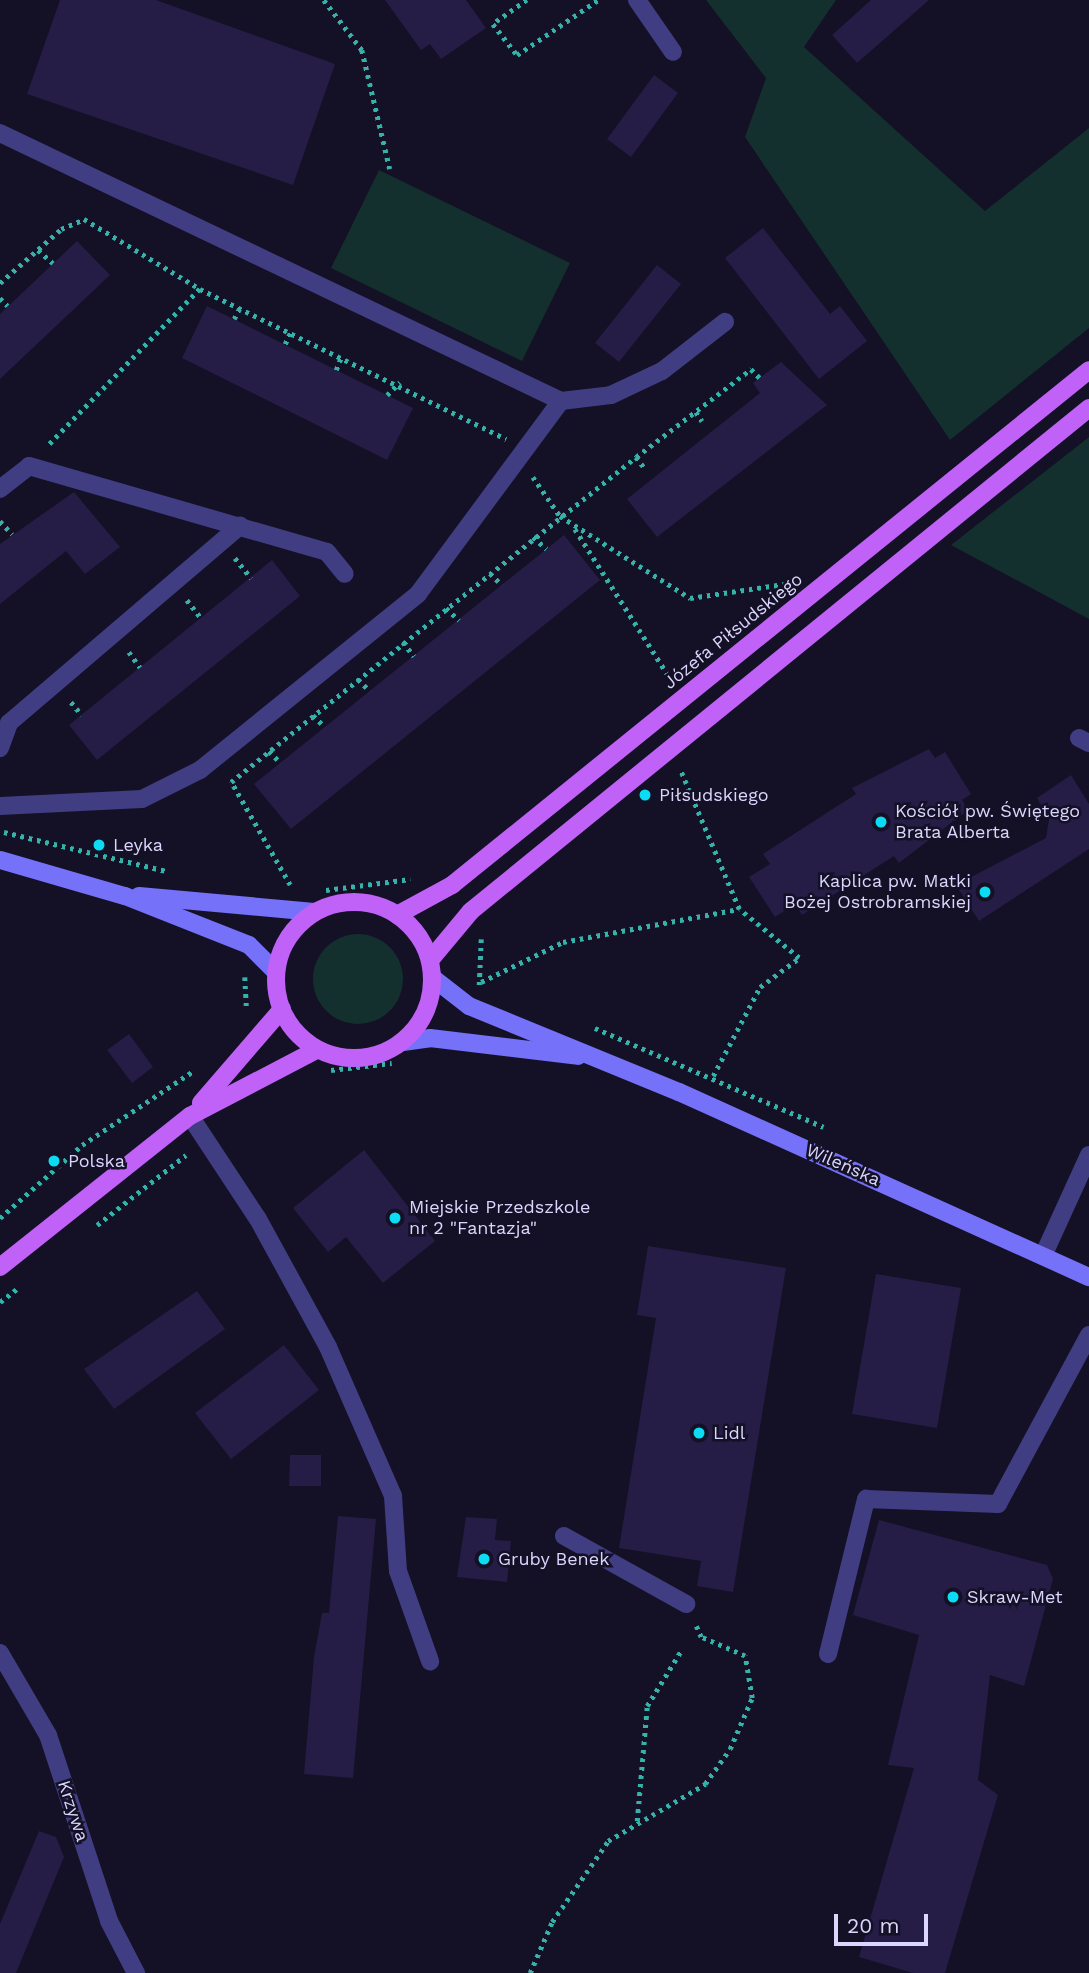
<!DOCTYPE html>
<html>
<head>
<meta charset="utf-8">
<style>
	body { margin:0 }
	#map { position:relative; width:1089px; height:1973px; overflow:hidden; background:#141025; font-family:"Work Sans",sans-serif }
	div>[style] { position:absolute }
	.green>* { inset:0; background:#132f2e }
	.round { border-radius:50% }
	.building>* { inset:0; background:#251d45 }
	.path>* { height:4.5px; margin-top:-2.25px; transform-origin:0; background:repeating-linear-gradient(90deg,#35b2aa 0 3.5px,transparent 0 8.5px) }
	.lane>* { height:18px; margin:-9px; padding:0 9px; transform-origin:9px; border-radius:9px; background:#403d82 }
	.street>* { height:18px; margin:-9px; padding:0 9px; transform-origin:9px; border-radius:9px; background:#403d82 }
	.secondary>* { height:18px; margin:-9px; padding:0 9px; transform-origin:9px; border-radius:9px; background:#7571f9 }
	.primary>* { height:18px; margin:-9px; padding:0 9px; transform-origin:9px; border-radius:9px; background:#c062f8 }
	.primary>.ring { margin:-9px; padding:0; box-sizing:content-box; background:none; border:18px solid #c062f8; border-radius:50% }
	.dots>* { width:19px; height:19px; translate:-50% -50%; box-sizing:border-box; border:4px solid #141025; border-radius:50% }
	span { translate:-50% -50%; white-space:nowrap; text-align:center; line-height:1.15; -webkit-text-stroke:5px #141025; paint-order:stroke }
	.street-label { font-size:18px; color:#dad6fd }
	.poi-label { font-size:18px; color:#dad6fd }
	.left { translate:0 -50%; text-align:left }
	.right { translate:-100% -50%; text-align:right }
	.scale { position:absolute; left:834px; top:1914px; width:94px; height:32px; box-sizing:border-box; border:4px solid #dad6fd; border-top:0; padding-left:9px; font-size:21px; line-height:24px; white-space:nowrap; color:#dad6fd; -webkit-text-stroke:5px #141025; paint-order:stroke }
</style>
</head>
<body>
<div id="map">
	<div class="green">
		<div style="clip-path:polygon(706px 0,836px 0,804px 47px,985px 211px,1089px 128px,1089px 328px,950px 440px,745px 137px,766px 78px)"></div>
		<div style="clip-path:polygon(379px 170px,570px 263px,522px 361px,331px 268px)"></div>
		<div style="clip-path:polygon(1089px 437px,1089px 619px,951px 545px)"></div>
		<div class="round" style="left:313px;top:934px;width:90px;height:90px"></div>
	</div>
	<div class="building">
		<div style="clip-path:polygon(60px 0,156px 0,335px 64px,293px 185px,27px 94px)"></div>
		<div style="clip-path:polygon(385px 0,466px 0,486px 28px,441px 59px,430px 44px,421px 50px)"></div>
		<div style="clip-path:polygon(871px 0,929px 0,857px 63px,832px 35px)"></div>
		<div style="clip-path:polygon(654px 75px,678px 93px,631px 157px,607px 139px)"></div>
		<div style="clip-path:polygon(763px 228px,830px 314px,840px 306px,867px 341px,819px 379px,725px 258px)"></div>
		<div style="clip-path:polygon(77px 241px,110px 275px,0 379px,0 314px)"></div>
		<div style="clip-path:polygon(657px 265px,681px 284px,619px 362px,595px 343px)"></div>
		<div style="clip-path:polygon(207px 306px,413px 408px,387px 460px,182px 358px)"></div>
		<div style="clip-path:polygon(781px 362px,827px 405px,657px 537px,627px 499px,760px 393px,753px 383px)"></div>
		<div style="clip-path:polygon(74px 492px,120px 547px,85px 574px,66px 551px,0 604px,0 544px)"></div>
		<div style="clip-path:polygon(564px 535px,600px 580px,291px 829px,254px 784px)"></div>
		<div style="clip-path:polygon(272px 560px,300px 596px,97px 760px,69px 725px)"></div>
		<div style="clip-path:polygon(929px 749px,935px 758px,945px 752px,971px 794px,962px 800px,968px 810px,899px 863px,894px 856px,802px 915px,795px 904px,775px 917px,749px 877px,770px 864px,763px 854px,856px 794px,852px 788px)"></div>
		<div style="clip-path:polygon(1071px 775px,1089px 804px,1089px 849px,979px 921px,956px 885px,1046px 838px,1049px 819px,1037px 798px)"></div>
		<div style="clip-path:polygon(129px 1034px,153px 1067px,132px 1083px,107px 1050px)"></div>
		<div style="clip-path:polygon(364px 1150px,435px 1241px,383px 1283px,346px 1237px,328px 1252px,293px 1208px)"></div>
		<div style="clip-path:polygon(648px 1246px,786px 1268px,733px 1592px,697px 1586px,701px 1561px,619px 1548px,656px 1318px,637px 1315px)"></div>
		<div style="clip-path:polygon(876px 1274px,961px 1288px,937px 1428px,852px 1414px)"></div>
		<div style="clip-path:polygon(197px 1291px,225px 1329px,114px 1409px,84px 1369px)"></div>
		<div style="clip-path:polygon(284px 1345px,319px 1390px,231px 1459px,195px 1413px)"></div>
		<div style="clip-path:polygon(290px 1455px,321px 1455px,321px 1486px,289px 1486px)"></div>
		<div style="clip-path:polygon(338px 1516px,376px 1519px,353px 1778px,304px 1774px,314px 1657px,322px 1613px,329px 1613px)"></div>
		<div style="clip-path:polygon(466px 1517px,497px 1519px,495px 1540px,511px 1541px,507px 1582px,457px 1577px)"></div>
		<div style="clip-path:polygon(879px 1520px,1047px 1565px,1053px 1579px,1024px 1686px,990px 1675px,978px 1780px,998px 1795px,945px 1973px,913px 1973px,859px 1957px,914px 1768px,888px 1765px,919px 1635px,853px 1615px)"></div>
		<div style="clip-path:polygon(39px 1831px,56px 1837px,64px 1857px,16px 1973px,0 1973px,0 1924px)"></div>
	</div>
	<div class="path">
		<div style="left:324px;top:0;width:63px;rotate:52.8deg"></div>
		<div style="left:362px;top:50px;width:122px;rotate:76.8deg"></div>
		<div style="left:527px;top:0;width:42px;rotate:144.8deg"></div>
		<div style="left:493px;top:24px;width:39px;rotate:52deg"></div>
		<div style="left:517px;top:55px;width:98px;rotate:-34.2deg"></div>
		<div style="left:38px;top:250px;width:20px;rotate:41deg"></div>
		<div style="left:0;top:283px;width:81px;rotate:-41.5deg"></div>
		<div style="left:61px;top:229px;width:25px;rotate:-23deg"></div>
		<div style="left:84px;top:219px;width:135px;rotate:31.1deg"></div>
		<div style="left:200px;top:289px;width:219px;rotate:134.1deg"></div>
		<div style="left:200px;top:289px;width:341px;rotate:26.1deg"></div>
		<div style="left:0;top:298px;width:11px;rotate:45deg"></div>
		<div style="left:234px;top:319px;width:13px;rotate:-63deg"></div>
		<div style="left:285px;top:344px;width:14px;rotate:-65deg"></div>
		<div style="left:336px;top:370px;width:16px;rotate:-68deg"></div>
		<div style="left:387px;top:395px;width:18px;rotate:-45deg"></div>
		<div style="left:696px;top:412px;width:11px;rotate:56deg"></div>
		<div style="left:636px;top:457px;width:16px;rotate:52deg"></div>
		<div style="left:533px;top:477px;width:47px;rotate:55.3deg"></div>
		<div style="left:560px;top:516px;width:154px;rotate:32.2deg"></div>
		<div style="left:690px;top:598px;width:95px;rotate:-8.5deg"></div>
		<div style="left:0;top:521px;width:18px;rotate:47deg"></div>
		<div style="left:575px;top:529px;width:177px;rotate:57.5deg"></div>
		<div style="left:533px;top:537px;width:18px;rotate:41deg"></div>
		<div style="left:235px;top:558px;width:26px;rotate:51deg"></div>
		<div style="left:490px;top:573px;width:17px;rotate:45deg"></div>
		<div style="left:187px;top:600px;width:23px;rotate:52deg"></div>
		<div style="left:446px;top:608px;width:18px;rotate:43deg"></div>
		<div style="left:403px;top:642px;width:18px;rotate:52deg"></div>
		<div style="left:129px;top:652px;width:19px;rotate:54deg"></div>
		<div style="left:358px;top:679px;width:17px;rotate:45deg"></div>
		<div style="left:71px;top:702px;width:17px;rotate:50deg"></div>
		<div style="left:313px;top:715px;width:17px;rotate:45deg"></div>
		<div style="left:269px;top:751px;width:17px;rotate:45deg"></div>
		<div style="left:4px;top:832px;width:167px;rotate:13.5deg"></div>
		<div style="left:290px;top:885px;width:119px;rotate:-119.8deg"></div>
		<div style="left:231px;top:782px;width:519px;rotate:-38.75deg"></div>
		<div style="left:636px;top:457px;width:145px;rotate:-37.4deg"></div>
		<div style="left:751px;top:369px;width:13px;rotate:45deg"></div>
		<div style="left:326px;top:890px;width:85px;rotate:-7.5deg"></div>
		<div style="left:245px;top:977px;width:33px;rotate:87deg"></div>
		<div style="left:481px;top:982px;width:91px;rotate:-26deg"></div>
		<div style="left:563px;top:942px;width:179px;rotate:-10.6deg"></div>
		<div style="left:739px;top:909px;width:152px;rotate:-112.9deg"></div>
		<div style="left:479px;top:985px;width:46px;rotate:-87.5deg"></div>
		<div style="left:595px;top:1028px;width:249px;rotate:23.4deg"></div>
		<div style="left:331px;top:1070px;width:61px;rotate:-6.5deg"></div>
		<div style="left:713px;top:1076px;width:101px;rotate:-62.2deg"></div>
		<div style="left:760px;top:987px;width:49px;rotate:-36.6deg"></div>
		<div style="left:799px;top:958px;width:77px;rotate:-140.8deg"></div>
		<div style="left:0;top:1218px;width:110px;rotate:-41.7deg"></div>
		<div style="left:82px;top:1145px;width:132px;rotate:-33.6deg"></div>
		<div style="left:97px;top:1225px;width:113px;rotate:-38.2deg"></div>
		<div style="left:0;top:1302px;width:24px;rotate:-38deg"></div>
		<div style="left:637px;top:1821px;width:115px;rotate:-85deg"></div>
		<div style="left:647px;top:1706px;width:67px;rotate:-58.4deg"></div>
		<div style="left:530px;top:1973px;width:56px;rotate:-66.7deg"></div>
		<div style="left:552px;top:1922px;width:98px;rotate:-55.3deg"></div>
		<div style="left:608px;top:1841px;width:113px;rotate:-30.4deg"></div>
		<div style="left:705px;top:1784px;width:43px;rotate:-54.5deg"></div>
		<div style="left:730px;top:1749px;width:56px;rotate:-66.7deg"></div>
		<div style="left:752px;top:1698px;width:43px;rotate:-99.5deg"></div>
		<div style="left:745px;top:1656px;width:48px;rotate:-156.6deg"></div>
		<div style="left:701px;top:1637px;width:12px;rotate:-114deg"></div>
	</div>
	<div class="lane">
		<div style="left:637px;top:0;width:63px;rotate:55.3deg"></div>
		<div style="left:0;top:133px;width:622px;rotate:25.53deg"></div>
		<div style="left:0;top:489px;width:37px;rotate:-38deg"></div>
		<div style="left:29px;top:466px;width:310px;rotate:16.1deg"></div>
		<div style="left:327px;top:552px;width:28px;rotate:51deg"></div>
		<div style="left:1079px;top:738px;width:11px;rotate:27deg"></div>
		<div style="left:0;top:748px;width:27px;rotate:-70deg"></div>
		<div style="left:9px;top:723px;width:304px;rotate:-40.5deg"></div>
		<div style="left:0;top:806px;width:142px;rotate:-2.8deg"></div>
		<div style="left:142px;top:799px;width:65px;rotate:-26.6deg"></div>
		<div style="left:200px;top:770px;width:280px;rotate:-38.9deg"></div>
		<div style="left:418px;top:594px;width:240px;rotate:-53.5deg"></div>
		<div style="left:561px;top:401px;width:50px;rotate:-6.8deg"></div>
		<div style="left:611px;top:395px;width:56px;rotate:-25.2deg"></div>
		<div style="left:662px;top:371px;width:80px;rotate:-37.9deg"></div>
		<div style="left:190px;top:1116px;width:123px;rotate:56.6deg"></div>
		<div style="left:258px;top:1219px;width:146px;rotate:61.3deg"></div>
		<div style="left:328px;top:1347px;width:163px;rotate:66.4deg"></div>
		<div style="left:393px;top:1496px;width:75px;rotate:86.2deg"></div>
		<div style="left:398px;top:1571px;width:96px;rotate:70.4deg"></div>
		<div style="left:1043px;top:1256px;width:111px;rotate:-65.5deg"></div>
		<div style="left:564px;top:1536px;width:140px;rotate:29.1deg"></div>
		<div style="left:828px;top:1654px;width:160px;rotate:-76.2deg"></div>
		<div style="left:866px;top:1499px;width:132px;rotate:2.2deg"></div>
		<div style="left:998px;top:1504px;width:192px;rotate:-61.7deg"></div>
	</div>
	<div class="street">
		<div style="left:0;top:1653px;width:95px;rotate:59.7deg"></div>
		<div style="left:48px;top:1735px;width:196px;rotate:71.8deg"></div>
		<div style="left:109px;top:1921px;width:59px;rotate:62.6deg"></div>
	</div>
	<div class="secondary">
		<div style="left:0;top:860px;width:130px;rotate:16.1deg"></div>
		<div style="left:125px;top:896px;width:133px;rotate:21.6deg"></div>
		<div style="left:249px;top:945px;width:38px;rotate:45deg"></div>
		<div style="left:139px;top:896px;width:176px;rotate:5.2deg"></div>
		<div style="left:433px;top:978px;width:46px;rotate:37.9deg"></div>
		<div style="left:469px;top:1006px;width:227px;rotate:22.3deg"></div>
		<div style="left:679px;top:1092px;width:450px;rotate:24.3deg"></div>
		<div style="left:403px;top:1042px;width:27px;rotate:-8deg"></div>
		<div style="left:430px;top:1038px;width:149px;rotate:6.9deg"></div>
	</div>
	<div class="primary">
		<div class="ring" style="left:276px;top:902px;width:138px;height:138px"></div>
		<div style="left:397px;top:915px;width:63px;rotate:-28.6deg"></div>
		<div style="left:452px;top:885px;width:819px;rotate:-38.95deg"></div>
		<div style="left:431px;top:959px;width:62px;rotate:-50.2deg"></div>
		<div style="left:471px;top:911px;width:797px;rotate:-39.14deg"></div>
		<div style="left:201px;top:1103px;width:124px;rotate:-49.2deg"></div>
		<div style="left:0;top:1267px;width:243px;rotate:-38.5deg"></div>
		<div style="left:190px;top:1116px;width:142px;rotate:-27.6deg"></div>
	</div>
	<div class="dots">
		<div style="left:645px;top:795px;background:#0bdcf4"></div>
		<div style="left:881px;top:822px;background:#0bdcf4"></div>
		<div style="left:99px;top:845px;background:#0bdcf4"></div>
		<div style="left:985px;top:892px;background:#0bdcf4"></div>
		<div style="left:54px;top:1161px;background:#0bdcf4"></div>
		<div style="left:395px;top:1218px;background:#0bdcf4"></div>
		<div style="left:699px;top:1433px;background:#0bdcf4"></div>
		<div style="left:484px;top:1559px;background:#0bdcf4"></div>
		<div style="left:953px;top:1597px;background:#0bdcf4"></div>
	</div>
	<div class="street-label">
		<span style="left:733px;top:631px;rotate:-39deg">Józefa Piłsudskiego</span>
		<span style="left:843px;top:1165px;rotate:24deg">Wileńska</span>
		<span style="left:73px;top:1811px;rotate:72deg">Krzywa</span>
	</div>
	<div class="poi-label">
		<span class="left" style="left:659px;top:795px">Piłsudskiego</span>
		<span class="left" style="left:895px;top:822px">Kościół pw. Świętego<br>Brata Alberta</span>
		<span class="left" style="left:113px;top:845px">Leyka</span>
		<span class="right" style="left:971px;top:892px">Kaplica pw. Matki<br>Bożej Ostrobramskiej</span>
		<span class="left" style="left:68px;top:1161px">Polska</span>
		<span class="left" style="left:409px;top:1218px">Miejskie Przedszkole<br>nr 2 "Fantazja"</span>
		<span class="left" style="left:713px;top:1433px">Lidl</span>
		<span class="left" style="left:498px;top:1559px">Gruby Benek</span>
		<span class="left" style="left:967px;top:1597px">Skraw-Met</span>
	</div>
	<div class="scale">20 m</div>
</div>
</body>
</html>
